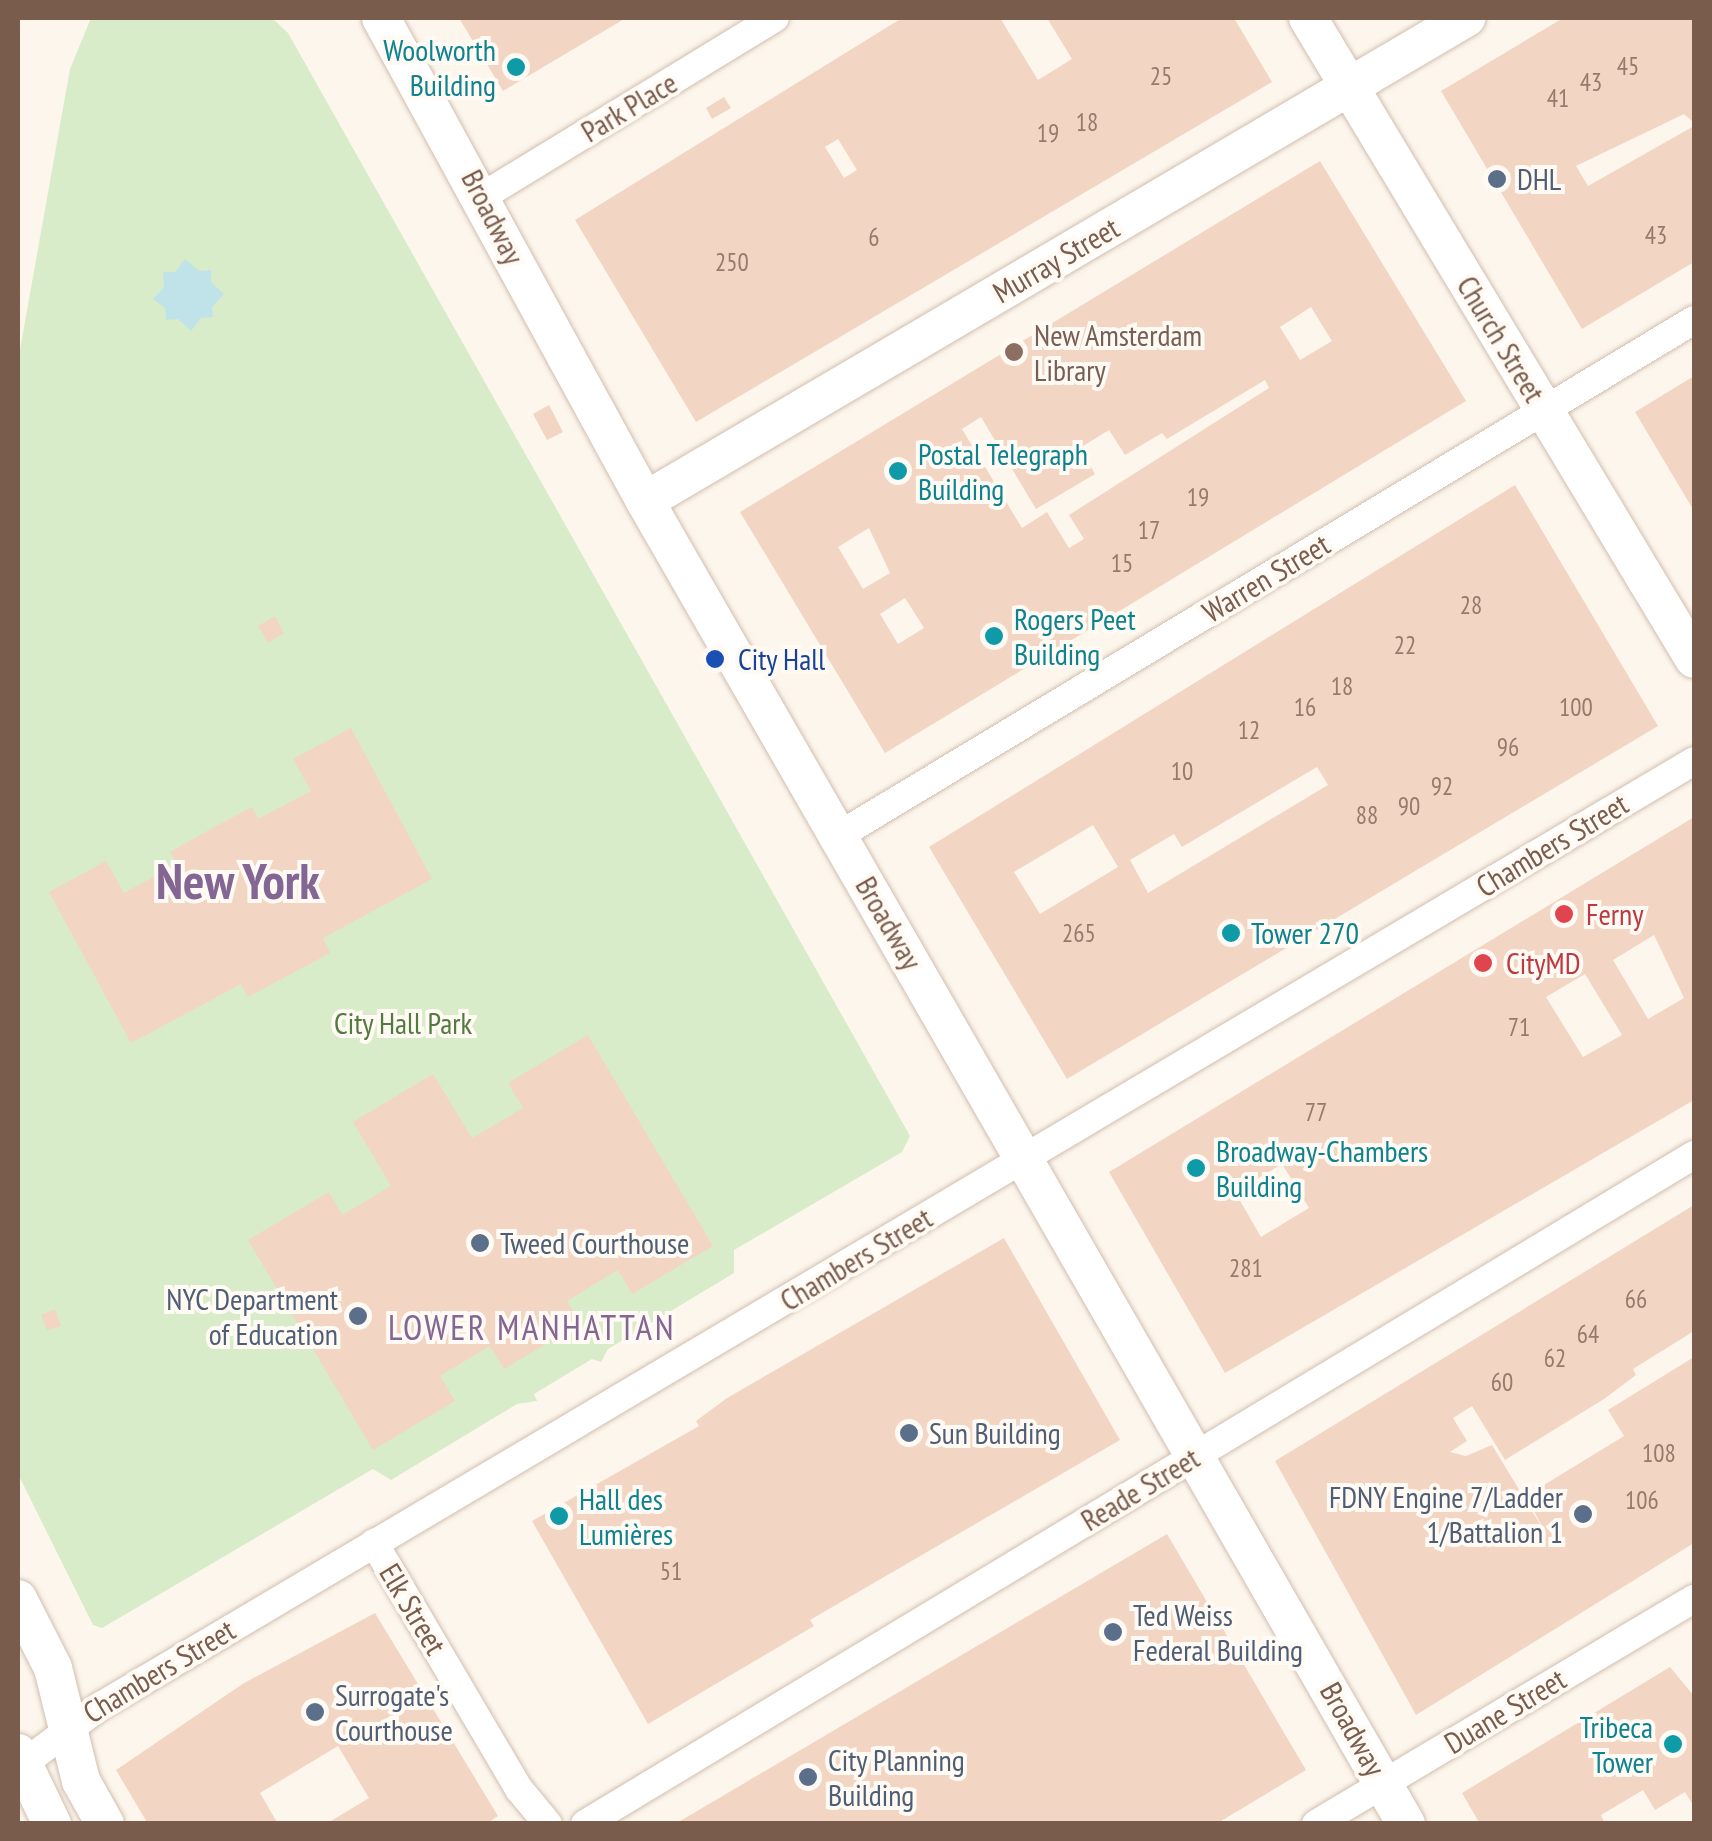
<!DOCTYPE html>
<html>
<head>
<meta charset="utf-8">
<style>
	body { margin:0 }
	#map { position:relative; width:1712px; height:1841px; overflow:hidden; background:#fdf6ec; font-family:"PT Sans Narrow",sans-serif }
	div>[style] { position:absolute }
	.green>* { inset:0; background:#d8ecc9 }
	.water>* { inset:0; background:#bfe3e8 }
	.building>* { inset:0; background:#f3d5c3 }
	.roads { filter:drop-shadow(0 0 2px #d1beb0) drop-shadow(0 0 2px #d1beb0) }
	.street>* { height:28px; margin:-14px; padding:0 14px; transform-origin:14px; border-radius:14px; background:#fff }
	.secondary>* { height:38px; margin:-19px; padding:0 19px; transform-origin:19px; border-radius:19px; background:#fff }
	.dots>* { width:28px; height:28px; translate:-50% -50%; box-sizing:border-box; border:5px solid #fffaf3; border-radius:50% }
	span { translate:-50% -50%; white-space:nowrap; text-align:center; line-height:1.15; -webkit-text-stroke:8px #fffaf3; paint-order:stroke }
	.number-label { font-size:25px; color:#987a6a }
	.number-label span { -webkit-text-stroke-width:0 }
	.culture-label { font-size:30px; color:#0d838f }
	.right { translate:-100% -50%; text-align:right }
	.left { translate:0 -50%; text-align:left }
	.street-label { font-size:30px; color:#7a5c4d }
	.service-label { font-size:30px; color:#4e5e75 }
	.education-label { font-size:30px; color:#785e54 }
	.transit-label { font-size:30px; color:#164399 }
	.health-label { font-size:30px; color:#be3a42 }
	.park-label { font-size:30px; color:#537a41 }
	.quarter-label { font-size:35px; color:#846695; letter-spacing:2.5px }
	.town-label { font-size:50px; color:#846695; font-weight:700 }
	.frame { position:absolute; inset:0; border:20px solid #7a5c4d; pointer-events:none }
</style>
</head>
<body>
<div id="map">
	<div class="green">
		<div style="clip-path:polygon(91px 18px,272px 18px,288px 33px,910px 1136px,902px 1152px,734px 1250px,734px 1273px,608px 1349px,601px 1362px,592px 1359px,534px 1394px,537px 1401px,517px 1404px,391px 1480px,373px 1469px,102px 1628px,93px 1625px,18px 1474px,18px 361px,70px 69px)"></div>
	</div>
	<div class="water">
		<div style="clip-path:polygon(185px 259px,199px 271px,211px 270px,211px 282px,224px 294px,212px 307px,213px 317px,201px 318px,191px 331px,178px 319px,166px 320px,165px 308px,153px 299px,164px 287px,163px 272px,175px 272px)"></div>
	</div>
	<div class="building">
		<div style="clip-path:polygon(459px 18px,626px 18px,503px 91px)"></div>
		<div style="clip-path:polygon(evenodd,902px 18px,1000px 18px,1038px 80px,1072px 59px,1047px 18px,1234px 18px,1272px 82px,696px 422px,575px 220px,902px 18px,838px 139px,857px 170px,844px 178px,825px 147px,838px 139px)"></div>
		<div style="clip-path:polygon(1563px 18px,1694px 18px,1694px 123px,1684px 114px,1576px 166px,1588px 186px,1694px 126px,1694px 262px,1582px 329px,1441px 91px)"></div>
		<div style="clip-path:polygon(724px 97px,731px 108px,712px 119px,706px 108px)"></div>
		<div style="clip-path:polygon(evenodd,1320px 161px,1466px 401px,885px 753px,740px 512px,1320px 161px,1311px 307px,1332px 341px,1300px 360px,1280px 327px,1311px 307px,1320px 161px,1265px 380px,1269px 388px,1069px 515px,1084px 539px,1069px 548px,1047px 512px,1022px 528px,962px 429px,981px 417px,1036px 509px,1095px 474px,1080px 448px,1109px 430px,1125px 455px,1162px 433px,1167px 439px,1265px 380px,1320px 161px,869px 528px,890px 573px,863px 589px,838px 547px,869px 528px,1320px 161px,905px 598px,924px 628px,898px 644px,880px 614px,905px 598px)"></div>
		<div style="clip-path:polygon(1694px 376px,1694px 511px,1635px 412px)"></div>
		<div style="clip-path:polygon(549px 405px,563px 432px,547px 440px,533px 414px)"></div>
		<div style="clip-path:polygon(evenodd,1515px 485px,1658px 726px,1067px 1079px,929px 847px,1515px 485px,1317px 767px,1328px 785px,1148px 893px,1130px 860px,1174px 834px,1182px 847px,1317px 767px,1515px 485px,1093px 825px,1118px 867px,1040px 914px,1014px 872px,1093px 825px)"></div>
		<div style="clip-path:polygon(275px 616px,284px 633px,268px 643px,258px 626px)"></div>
		<div style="clip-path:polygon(351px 728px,432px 879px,323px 938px,330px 953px,248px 997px,241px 984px,131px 1043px,49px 892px,106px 861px,124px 893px,177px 864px,170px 852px,209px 830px,252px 807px,258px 819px,311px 791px,293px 759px)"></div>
		<div style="clip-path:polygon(evenodd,1694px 817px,1694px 1100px,1225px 1373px,1109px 1172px,1694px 817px,1654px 935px,1684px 998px,1648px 1019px,1613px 960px,1654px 935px,1694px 817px,1585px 974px,1622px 1035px,1583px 1057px,1546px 997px,1585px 974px,1694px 817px,1282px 1164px,1309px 1208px,1261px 1237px,1235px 1192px,1282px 1164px)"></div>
		<div style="clip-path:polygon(588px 1035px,713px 1246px,632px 1294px,618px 1270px,603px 1279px,567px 1301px,581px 1323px,504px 1369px,490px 1346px,448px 1371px,440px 1376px,455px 1401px,373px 1450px,248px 1240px,329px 1192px,342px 1215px,391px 1186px,353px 1122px,433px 1074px,472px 1138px,523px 1108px,508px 1083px)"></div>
		<div style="clip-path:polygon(1694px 1205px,1694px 1331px,1633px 1369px,1636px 1375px,1604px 1399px,1505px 1460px,1472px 1406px,1453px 1418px,1467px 1441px,1450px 1452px,1466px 1456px,1492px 1445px,1546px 1534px,1526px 1496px,1624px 1436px,1608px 1410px,1694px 1357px,1694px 1543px,1416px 1715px,1275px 1461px)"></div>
		<div style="clip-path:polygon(1004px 1238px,1120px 1440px,810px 1620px,814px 1626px,648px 1724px,532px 1521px,699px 1426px,696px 1421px,727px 1398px)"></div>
		<div style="clip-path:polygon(55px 1309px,61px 1326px,47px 1330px,41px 1315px)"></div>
		<div style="clip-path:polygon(1167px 1534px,1306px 1770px,1216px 1824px,675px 1824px)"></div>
		<div style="clip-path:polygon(375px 1613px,498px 1816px,486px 1824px,326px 1824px,369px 1798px,338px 1746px,260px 1793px,278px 1824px,148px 1824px,116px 1770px,244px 1683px)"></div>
		<div style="clip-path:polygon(1670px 1667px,1694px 1696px,1694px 1807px,1685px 1792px,1655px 1810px,1643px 1790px,1601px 1815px,1605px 1824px,1480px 1824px,1462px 1793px)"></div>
	</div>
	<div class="roads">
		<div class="street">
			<div style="left:483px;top:196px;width:342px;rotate:-31.4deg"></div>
			<div style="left:838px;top:836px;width:999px;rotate:-31.08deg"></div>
			<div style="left:374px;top:1543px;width:286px;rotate:59.5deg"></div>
			<div style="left:519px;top:1789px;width:45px;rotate:50.4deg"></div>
			<div style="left:23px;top:1764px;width:95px;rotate:-36.9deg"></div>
			<div style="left:99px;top:1707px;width:1854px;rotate:-30.67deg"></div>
			<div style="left:585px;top:1824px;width:1295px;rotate:-31.1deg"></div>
			<div style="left:1316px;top:1824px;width:440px;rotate:-30.8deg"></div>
		</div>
		<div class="secondary">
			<div style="left:381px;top:18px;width:550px;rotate:61.34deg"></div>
			<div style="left:645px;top:501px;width:1526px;rotate:60.09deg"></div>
			<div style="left:1308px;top:18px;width:748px;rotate:58.94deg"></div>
			<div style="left:645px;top:501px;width:953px;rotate:-30.47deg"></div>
			<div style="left:18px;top:1599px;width:77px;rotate:63.1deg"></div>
			<div style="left:53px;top:1668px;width:116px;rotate:76.1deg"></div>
			<div style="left:81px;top:1781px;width:49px;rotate:60.8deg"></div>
			<div style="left:18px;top:1753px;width:79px;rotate:64.4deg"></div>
		</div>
	</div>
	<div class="dots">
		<div style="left:516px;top:67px;background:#0f9aa8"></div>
		<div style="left:1497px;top:179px;background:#5c6f8a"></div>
		<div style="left:1014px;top:352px;background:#8d6e63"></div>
		<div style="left:898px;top:471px;background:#0f9aa8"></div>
		<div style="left:994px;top:636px;background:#0f9aa8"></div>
		<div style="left:715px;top:659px;background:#1a4fb4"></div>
		<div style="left:1564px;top:914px;background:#e0444e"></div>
		<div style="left:1231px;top:933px;background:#0f9aa8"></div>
		<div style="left:1483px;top:963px;background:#e0444e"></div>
		<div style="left:1196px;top:1168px;background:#0f9aa8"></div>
		<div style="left:480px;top:1243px;background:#5c6f8a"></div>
		<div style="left:358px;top:1316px;background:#5c6f8a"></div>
		<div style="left:909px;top:1433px;background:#5c6f8a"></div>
		<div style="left:1583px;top:1514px;background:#5c6f8a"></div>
		<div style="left:559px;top:1516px;background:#0f9aa8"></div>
		<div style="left:1113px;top:1632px;background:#5c6f8a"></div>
		<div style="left:315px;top:1712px;background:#5c6f8a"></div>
		<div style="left:1673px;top:1744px;background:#0f9aa8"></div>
		<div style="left:808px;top:1777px;background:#5c6f8a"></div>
	</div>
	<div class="number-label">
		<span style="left:1628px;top:66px">45</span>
		<span style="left:1161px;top:76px">25</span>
		<span style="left:1591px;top:82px">43</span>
		<span style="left:1558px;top:98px">41</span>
		<span style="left:1087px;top:122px">18</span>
		<span style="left:1048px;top:133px">19</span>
		<span style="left:1656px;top:235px">43</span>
		<span style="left:874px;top:237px">6</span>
		<span style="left:732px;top:262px">250</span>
		<span style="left:1198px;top:497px">19</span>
		<span style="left:1149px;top:530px">17</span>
		<span style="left:1122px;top:563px">15</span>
		<span style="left:1471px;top:605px">28</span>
		<span style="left:1405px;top:645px">22</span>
		<span style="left:1342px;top:686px">18</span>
		<span style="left:1305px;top:707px">16</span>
		<span style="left:1576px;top:707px">100</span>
		<span style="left:1249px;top:730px">12</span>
		<span style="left:1508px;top:747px">96</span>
		<span style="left:1182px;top:771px">10</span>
		<span style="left:1442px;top:786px">92</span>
		<span style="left:1409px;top:806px">90</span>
		<span style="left:1367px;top:815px">88</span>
		<span style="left:1079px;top:933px">265</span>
		<span style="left:1519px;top:1027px">71</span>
		<span style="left:1316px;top:1112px">77</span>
		<span style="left:1246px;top:1268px">281</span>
		<span style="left:1636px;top:1299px">66</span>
		<span style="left:1588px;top:1334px">64</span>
		<span style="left:1555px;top:1358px">62</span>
		<span style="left:1502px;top:1382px">60</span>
		<span style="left:1659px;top:1453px">108</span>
		<span style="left:1642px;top:1500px">106</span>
		<span style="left:671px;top:1571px">51</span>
	</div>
	<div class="culture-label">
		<span class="right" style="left:496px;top:67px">Woolworth<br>Building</span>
		<span class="left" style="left:918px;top:471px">Postal Telegraph<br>Building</span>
		<span class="left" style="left:1014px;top:636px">Rogers Peet<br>Building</span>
		<span class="left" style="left:1251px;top:933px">Tower 270</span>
		<span class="left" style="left:1216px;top:1168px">Broadway-Chambers<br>Building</span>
		<span class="left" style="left:579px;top:1516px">Hall des<br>Lumières</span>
		<span class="right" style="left:1653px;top:1744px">Tribeca<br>Tower</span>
	</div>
	<div class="street-label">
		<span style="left:629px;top:107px;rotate:-31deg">Park Place</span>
		<span style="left:493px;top:217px;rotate:63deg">Broadway</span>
		<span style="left:1056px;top:260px;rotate:-30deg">Murray Street</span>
		<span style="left:1501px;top:339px;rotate:59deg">Church Street</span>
		<span style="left:1266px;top:578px;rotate:-31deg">Warren Street</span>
		<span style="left:1552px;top:845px;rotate:-31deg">Chambers Street</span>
		<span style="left:889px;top:923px;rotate:60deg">Broadway</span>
		<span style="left:856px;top:1259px;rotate:-31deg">Chambers Street</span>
		<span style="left:1140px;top:1489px;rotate:-31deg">Reade Street</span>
		<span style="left:413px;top:1609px;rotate:59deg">Elk Street</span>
		<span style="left:159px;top:1671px;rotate:-31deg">Chambers Street</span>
		<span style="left:1505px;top:1711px;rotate:-31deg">Duane Street</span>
		<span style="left:1353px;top:1729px;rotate:61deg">Broadway</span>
	</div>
	<div class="service-label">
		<span class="left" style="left:1517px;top:179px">DHL</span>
		<span class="left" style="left:500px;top:1243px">Tweed Courthouse</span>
		<span class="right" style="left:338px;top:1316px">NYC Department<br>of Education</span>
		<span class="left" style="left:929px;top:1433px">Sun Building</span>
		<span class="right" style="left:1563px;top:1514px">FDNY Engine 7/Ladder<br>1/Battalion 1</span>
		<span class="left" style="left:1133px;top:1632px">Ted Weiss<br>Federal Building</span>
		<span class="left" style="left:335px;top:1712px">Surrogate's<br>Courthouse</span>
		<span class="left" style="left:828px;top:1777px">City Planning<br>Building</span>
	</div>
	<div class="education-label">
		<span class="left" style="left:1034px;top:352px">New Amsterdam<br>Library</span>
	</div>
	<div class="transit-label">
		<span class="left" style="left:738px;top:659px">City Hall</span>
	</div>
	<div class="health-label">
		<span class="left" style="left:1586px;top:914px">Ferny</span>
		<span class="left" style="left:1506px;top:963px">CityMD</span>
	</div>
	<div class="park-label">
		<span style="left:403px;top:1023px">City Hall Park</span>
	</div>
	<div class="quarter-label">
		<span style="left:532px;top:1327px">LOWER MANHATTAN</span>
	</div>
	<div class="town-label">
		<span style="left:238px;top:881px">New York</span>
	</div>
	<div class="frame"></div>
</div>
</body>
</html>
